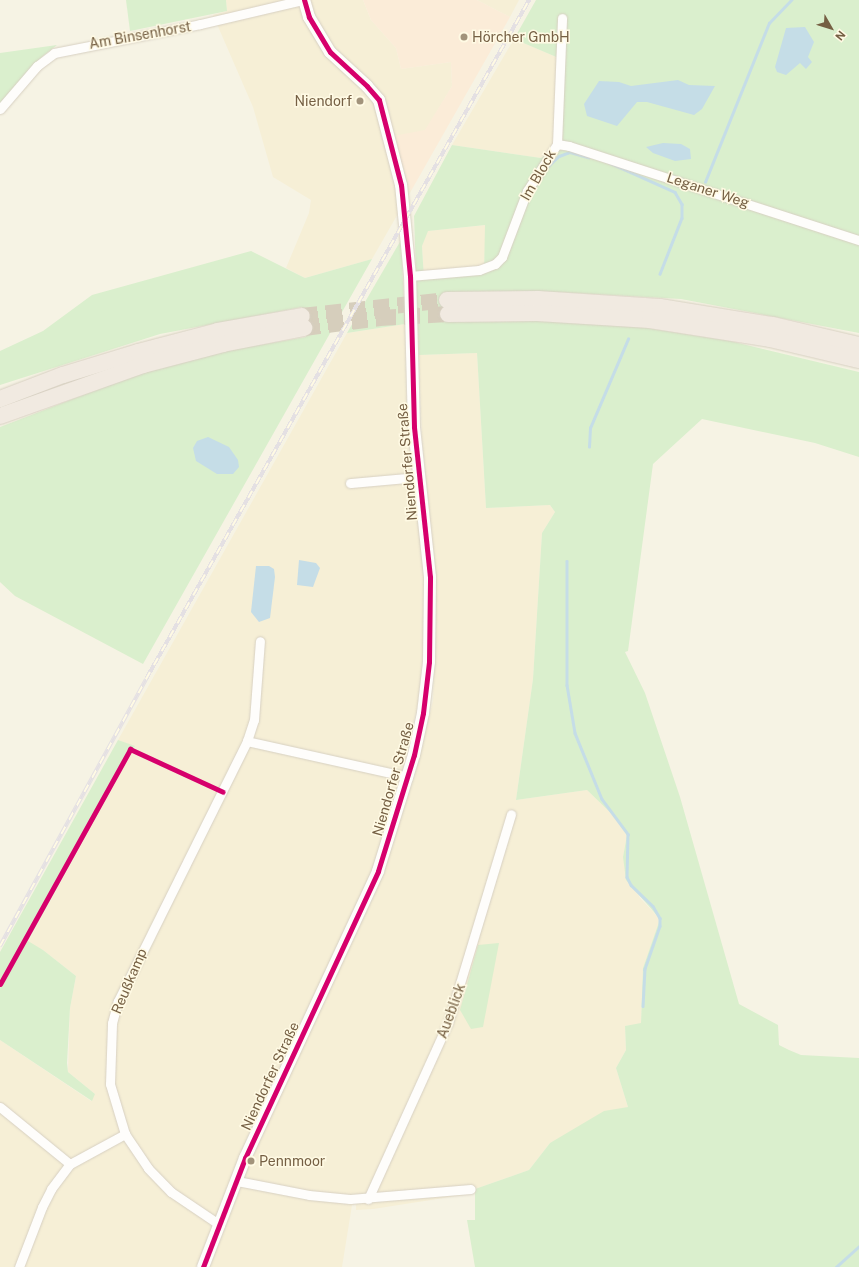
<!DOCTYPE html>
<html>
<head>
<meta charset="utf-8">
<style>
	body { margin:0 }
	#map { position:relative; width:859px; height:1267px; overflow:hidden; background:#f6f3e4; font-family:"Public Sans",sans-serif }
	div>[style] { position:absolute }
	.residential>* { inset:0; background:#f6efd6 }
	.commercial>* { inset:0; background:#fbecd8 }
	.green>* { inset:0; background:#daefcd }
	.water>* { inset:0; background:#c5dde7 }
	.stream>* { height:2.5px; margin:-1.25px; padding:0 1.25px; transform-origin:1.25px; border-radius:1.25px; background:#c5dde7 }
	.highway-tunnel>* { height:16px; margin-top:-8px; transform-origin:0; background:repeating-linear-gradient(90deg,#d6cebc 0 16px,transparent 0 24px) }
	.roads { filter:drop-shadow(0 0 1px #d7d0c2) drop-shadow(0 0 1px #d7d0c2) }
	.street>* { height:9px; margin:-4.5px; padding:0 4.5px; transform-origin:4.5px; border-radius:4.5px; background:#fefdfb }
	.secondary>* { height:12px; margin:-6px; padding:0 6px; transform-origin:6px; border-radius:6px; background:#fefdfb }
	.highway>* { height:16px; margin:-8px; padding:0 8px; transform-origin:8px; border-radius:8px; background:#f1eae1 }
	.rail>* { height:4px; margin-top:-2px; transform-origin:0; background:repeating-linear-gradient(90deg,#fffae4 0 8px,#e4e0e3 0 16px); box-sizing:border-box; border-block:1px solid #e4e0e3 }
	.cycleway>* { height:5px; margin:-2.5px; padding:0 2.5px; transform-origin:2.5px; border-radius:2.5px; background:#d6006c }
	.dots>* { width:11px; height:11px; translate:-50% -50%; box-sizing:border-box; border:2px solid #fffae4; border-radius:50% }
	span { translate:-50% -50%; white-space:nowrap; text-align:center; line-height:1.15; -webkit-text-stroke:3px #fffae4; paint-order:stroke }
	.street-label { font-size:14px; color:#755f43 }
	.poi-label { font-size:14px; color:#755f43 }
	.left { translate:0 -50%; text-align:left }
	.right { translate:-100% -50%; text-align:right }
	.north { position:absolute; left:811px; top:8px; width:40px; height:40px; -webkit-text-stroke:3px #fffae4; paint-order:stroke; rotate:129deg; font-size:11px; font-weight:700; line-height:16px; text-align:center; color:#755f43 }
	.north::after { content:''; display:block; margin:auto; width:14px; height:18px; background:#755f43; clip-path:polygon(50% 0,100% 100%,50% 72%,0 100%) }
</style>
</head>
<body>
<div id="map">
	<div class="residential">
		<div style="clip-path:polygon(226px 0,363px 0,371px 20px,396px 48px,401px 69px,451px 62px,452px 86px,403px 168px,411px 191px,372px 259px,305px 278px,286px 268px,309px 213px,311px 200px,273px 177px,253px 107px,213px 15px,227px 11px)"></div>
		<div style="clip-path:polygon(477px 0,519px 0,510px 17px)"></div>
		<div style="clip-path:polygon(514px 39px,561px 59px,561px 131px,550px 151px,541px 158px,452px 145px)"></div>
		<div style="clip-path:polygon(486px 225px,484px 274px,424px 279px,422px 246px,427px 231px)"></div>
		<div style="clip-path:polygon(405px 324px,406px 392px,412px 473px,424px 568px,424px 641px,418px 703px,399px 787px,369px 879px,251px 1128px,196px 1267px,0 1267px,0 1040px,91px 1101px,95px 1094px,68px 1072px,70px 1008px,76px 976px,43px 950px,28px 942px,135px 747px,118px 740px,347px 333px)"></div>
		<div style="clip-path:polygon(477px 353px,486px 508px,550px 505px,555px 512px,542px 533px,533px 679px,516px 800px,587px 790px,617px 819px,627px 835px,623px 857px,640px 898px,660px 919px,643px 968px,641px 1024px,625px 1026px,626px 1050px,616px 1068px,628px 1107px,550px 1143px,529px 1170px,475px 1189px,476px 1193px,373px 1209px,356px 1210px,356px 1204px,352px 1205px,342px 1267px,210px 1267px,261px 1135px,377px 890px,415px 775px,433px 701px,436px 608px,434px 558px,422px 438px,419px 355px)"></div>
	</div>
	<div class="commercial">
		<div style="clip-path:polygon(363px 0,477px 0,510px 17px,411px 191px,393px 136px,425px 130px,452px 86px,451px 62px,401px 69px,396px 48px,371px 20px)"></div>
	</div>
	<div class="green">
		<div style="clip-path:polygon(126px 0,226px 0,227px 11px,130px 31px)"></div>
		<div style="clip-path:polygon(evenodd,536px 0,859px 0,859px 333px,681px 299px,558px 292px,445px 293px,446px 322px,595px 320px,730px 341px,859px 372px,859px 457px,815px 443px,702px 419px,653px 464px,628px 651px,625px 652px,645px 693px,680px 797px,739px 1004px,778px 1025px,779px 1045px,789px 1050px,801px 1055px,859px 1058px,859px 1267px,475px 1267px,467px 1220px,475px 1220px,475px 1189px,529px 1170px,550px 1143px,604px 1111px,628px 1107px,616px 1068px,626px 1050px,625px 1026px,641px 1023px,643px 968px,660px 919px,626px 880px,623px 857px,627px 835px,617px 819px,587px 790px,516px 800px,533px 679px,542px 533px,555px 512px,550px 505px,486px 508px,477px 353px,419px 355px,414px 216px,452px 145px,541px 158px,550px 151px,561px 131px,561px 59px,514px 39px,536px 0,485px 225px,484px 274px,424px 279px,422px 246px,428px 231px,485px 225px)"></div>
		<div style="clip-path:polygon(57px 45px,43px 56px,0 104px,0 53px)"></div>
		<div style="clip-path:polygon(401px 240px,405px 324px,347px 333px)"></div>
		<div style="clip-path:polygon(251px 251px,305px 278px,372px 259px,143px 664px,15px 596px,0 582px,0 427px,143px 372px,224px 351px,306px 337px,302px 307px,160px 334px,0 385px,0 351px,43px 331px,92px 295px)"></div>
		<div style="clip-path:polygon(118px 740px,135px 746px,28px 941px,43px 950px,76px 976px,70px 1008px,67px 1063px,68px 1072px,95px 1094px,92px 1101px,0 1040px,0 952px)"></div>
		<div style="clip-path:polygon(499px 943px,483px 1027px,471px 1029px,460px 1010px,478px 945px)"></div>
	</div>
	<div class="water">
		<div style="clip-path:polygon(805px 27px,814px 42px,808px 57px,812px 62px,806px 69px,800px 63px,786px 75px,777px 72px,775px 67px,786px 28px)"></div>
		<div style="clip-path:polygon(678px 80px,689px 85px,715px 86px,702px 109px,694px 115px,647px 102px,637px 102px,617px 126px,587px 116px,584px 104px,599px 81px,619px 82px,631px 86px)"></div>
		<div style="clip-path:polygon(663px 143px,681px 144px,690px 149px,691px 159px,675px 161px,653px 153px,646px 147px)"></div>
		<div style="clip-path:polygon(208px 437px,229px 447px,238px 460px,239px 467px,233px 474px,217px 474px,196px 461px,193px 448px,197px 441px)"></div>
		<div style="clip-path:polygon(299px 560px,316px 563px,320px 568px,313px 587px,297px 585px)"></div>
		<div style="clip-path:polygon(256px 566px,269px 566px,274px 569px,275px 577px,270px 618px,259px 622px,251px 612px)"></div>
	</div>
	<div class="stream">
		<div style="left:610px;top:163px;width:71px;rotate:24deg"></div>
		<div style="left:675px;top:192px;width:14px;rotate:60deg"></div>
		<div style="left:682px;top:204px;width:14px;rotate:90deg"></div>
		<div style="left:682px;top:218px;width:60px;rotate:111.4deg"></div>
		<div style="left:547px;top:167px;width:16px;rotate:-43deg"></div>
		<div style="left:559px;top:156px;width:12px;rotate:-20deg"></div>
		<div style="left:570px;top:152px;width:19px;rotate:16deg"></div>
		<div style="left:705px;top:182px;width:171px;rotate:-68.1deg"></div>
		<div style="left:769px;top:23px;width:32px;rotate:-46deg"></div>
		<div style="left:589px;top:447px;width:19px;rotate:-87deg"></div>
		<div style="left:590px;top:428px;width:97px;rotate:-66.9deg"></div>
		<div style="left:567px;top:561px;width:124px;rotate:90deg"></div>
		<div style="left:567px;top:685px;width:49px;rotate:80.5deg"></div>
		<div style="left:575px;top:733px;width:71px;rotate:67.8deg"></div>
		<div style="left:602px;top:799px;width:44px;rotate:53.4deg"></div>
		<div style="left:628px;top:834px;width:43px;rotate:91.3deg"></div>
		<div style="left:627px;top:877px;width:9px;rotate:63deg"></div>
		<div style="left:631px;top:885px;width:30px;rotate:44deg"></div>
		<div style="left:653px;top:906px;width:14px;rotate:60deg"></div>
		<div style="left:660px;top:918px;width:8px;rotate:90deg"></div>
		<div style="left:660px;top:926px;width:46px;rotate:109.2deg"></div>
		<div style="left:645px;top:969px;width:37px;rotate:93deg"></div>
		<div style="left:836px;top:1267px;width:31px;rotate:-42deg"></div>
	</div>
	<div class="highway-tunnel">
		<div style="left:302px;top:316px;width:146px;rotate:-6.3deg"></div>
		<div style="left:304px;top:328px;width:77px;rotate:-7.5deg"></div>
		<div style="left:380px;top:318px;width:68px;rotate:-3.4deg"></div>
	</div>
	<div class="roads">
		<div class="street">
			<div style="left:0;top:109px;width:57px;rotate:-49.3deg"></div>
			<div style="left:37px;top:66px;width:21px;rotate:-37deg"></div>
			<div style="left:54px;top:53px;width:149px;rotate:-11.2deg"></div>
			<div style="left:200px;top:24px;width:106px;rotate:-13.1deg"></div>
			<div style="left:557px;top:144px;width:12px;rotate:9deg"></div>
			<div style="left:569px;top:146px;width:305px;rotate:18deg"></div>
			<div style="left:410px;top:276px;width:69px;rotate:-5deg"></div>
			<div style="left:479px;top:270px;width:17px;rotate:-21deg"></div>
			<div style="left:495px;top:264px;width:10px;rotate:-45deg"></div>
			<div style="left:502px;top:257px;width:71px;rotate:-69.3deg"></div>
			<div style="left:527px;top:191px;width:56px;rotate:-57.4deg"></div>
			<div style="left:557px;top:144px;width:126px;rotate:-87.7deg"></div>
			<div style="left:350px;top:483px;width:69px;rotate:-5deg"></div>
			<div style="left:247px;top:741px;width:22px;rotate:-72deg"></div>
			<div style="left:254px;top:720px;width:79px;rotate:-85.7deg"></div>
			<div style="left:0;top:1107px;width:90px;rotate:39.2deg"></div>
			<div style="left:237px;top:1181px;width:73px;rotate:11deg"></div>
			<div style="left:309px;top:1195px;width:41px;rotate:5.6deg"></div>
			<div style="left:350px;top:1199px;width:121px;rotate:-4.7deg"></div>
			<div style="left:368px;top:1199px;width:193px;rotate:-65.6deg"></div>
			<div style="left:448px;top:1023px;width:218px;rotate:-73.2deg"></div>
			<div style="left:220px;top:1225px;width:59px;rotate:-146deg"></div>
			<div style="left:171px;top:1192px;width:33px;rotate:-134deg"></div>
			<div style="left:148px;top:1168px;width:41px;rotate:-124.1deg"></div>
			<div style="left:125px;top:1134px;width:52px;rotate:-106.7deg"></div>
			<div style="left:110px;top:1084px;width:61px;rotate:-88.1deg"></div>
			<div style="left:112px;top:1023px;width:23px;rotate:-75deg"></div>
			<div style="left:118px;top:1001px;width:290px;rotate:-63.6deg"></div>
			<div style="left:247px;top:741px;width:165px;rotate:12.6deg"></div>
			<div style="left:19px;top:1267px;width:64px;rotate:-69deg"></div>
			<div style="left:42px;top:1207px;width:20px;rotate:-63deg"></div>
			<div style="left:51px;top:1189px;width:31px;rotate:-53deg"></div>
			<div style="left:70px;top:1164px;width:63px;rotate:-28.6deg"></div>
		</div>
		<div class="secondary">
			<div style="left:203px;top:1267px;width:117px;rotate:-68.9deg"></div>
			<div style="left:245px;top:1158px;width:316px;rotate:-65.1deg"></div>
			<div style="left:378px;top:871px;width:121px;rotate:-72.8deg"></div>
			<div style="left:414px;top:755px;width:43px;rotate:-77.9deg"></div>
			<div style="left:423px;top:713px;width:51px;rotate:-83.3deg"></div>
			<div style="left:429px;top:662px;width:85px;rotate:-89.3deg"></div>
			<div style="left:430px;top:577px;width:151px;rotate:-96.1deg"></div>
			<div style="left:414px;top:427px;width:151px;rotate:-91.5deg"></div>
			<div style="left:410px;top:276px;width:91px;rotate:-95.6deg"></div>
			<div style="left:401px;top:185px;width:88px;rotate:-104.5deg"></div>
			<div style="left:379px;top:100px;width:18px;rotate:-131deg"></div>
			<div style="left:367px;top:86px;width:50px;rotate:-137.4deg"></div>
			<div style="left:330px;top:52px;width:41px;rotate:-121deg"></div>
			<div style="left:309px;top:17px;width:18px;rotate:-106deg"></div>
		</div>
		<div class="highway">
			<div style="left:447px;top:300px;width:91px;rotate:-0.6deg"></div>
			<div style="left:538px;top:299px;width:122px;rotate:3.8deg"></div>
			<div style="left:660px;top:307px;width:114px;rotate:9.1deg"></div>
			<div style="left:773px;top:325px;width:88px;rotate:13.1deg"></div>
			<div style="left:448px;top:314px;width:89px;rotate:-0.6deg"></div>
			<div style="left:537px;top:313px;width:113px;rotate:3.5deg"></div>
			<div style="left:650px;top:320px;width:121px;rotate:9deg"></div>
			<div style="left:770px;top:339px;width:91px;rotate:13.3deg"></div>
			<div style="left:0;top:399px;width:67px;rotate:-20.9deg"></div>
			<div style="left:63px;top:375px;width:78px;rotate:-17deg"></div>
			<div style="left:138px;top:352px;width:83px;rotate:-14.7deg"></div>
			<div style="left:218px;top:331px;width:85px;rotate:-10.1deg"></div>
			<div style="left:0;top:416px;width:152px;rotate:-19.6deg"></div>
			<div style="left:143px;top:365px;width:83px;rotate:-14.7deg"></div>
			<div style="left:223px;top:344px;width:83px;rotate:-11.2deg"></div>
		</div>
	</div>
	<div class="rail">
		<div style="left:0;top:946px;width:304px;rotate:-61.3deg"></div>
		<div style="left:146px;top:679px;width:780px;rotate:-60.57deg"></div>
	</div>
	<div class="cycleway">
		<div style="left:0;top:984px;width:269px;rotate:-61deg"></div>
		<div style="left:130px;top:749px;width:102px;rotate:24.8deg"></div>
		<div style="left:203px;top:1267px;width:117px;rotate:-68.9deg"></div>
		<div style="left:245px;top:1158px;width:316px;rotate:-65.1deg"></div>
		<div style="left:378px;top:871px;width:121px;rotate:-72.8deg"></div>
		<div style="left:414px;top:755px;width:43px;rotate:-77.9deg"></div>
		<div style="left:423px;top:713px;width:51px;rotate:-83.3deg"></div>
		<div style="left:429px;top:662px;width:85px;rotate:-89.3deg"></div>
		<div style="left:430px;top:577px;width:151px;rotate:-96.1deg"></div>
		<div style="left:414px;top:427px;width:151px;rotate:-91.5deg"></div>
		<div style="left:410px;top:276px;width:91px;rotate:-95.6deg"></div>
		<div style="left:401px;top:185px;width:88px;rotate:-104.5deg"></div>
		<div style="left:379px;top:100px;width:18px;rotate:-131deg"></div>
		<div style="left:367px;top:86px;width:50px;rotate:-137.4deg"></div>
		<div style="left:330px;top:52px;width:41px;rotate:-121deg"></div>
		<div style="left:309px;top:17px;width:18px;rotate:-106deg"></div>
	</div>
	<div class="dots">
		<div style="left:464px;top:37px;background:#a2937b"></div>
		<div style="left:360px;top:101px;background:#a2937b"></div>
		<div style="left:251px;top:1161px;background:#a2937b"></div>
	</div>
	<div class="street-label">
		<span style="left:140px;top:35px;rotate:-10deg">Am Binsenhorst</span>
		<span style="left:538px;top:175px;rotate:-60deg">Im Block</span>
		<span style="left:708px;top:190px;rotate:18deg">Leganer Weg</span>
		<span style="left:407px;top:462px;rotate:-95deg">Niendorfer Straße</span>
		<span style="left:393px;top:779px;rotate:-74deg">Niendorfer Straße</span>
		<span style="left:129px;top:981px;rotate:-67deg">Reußkamp</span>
		<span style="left:451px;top:1011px;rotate:-70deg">Aueblick</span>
		<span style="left:270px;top:1076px;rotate:-65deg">Niendorfer Straße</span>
	</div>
	<div class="poi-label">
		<span class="left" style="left:472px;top:37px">Hörcher GmbH</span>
		<span class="right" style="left:352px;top:101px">Niendorf</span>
		<span class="left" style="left:259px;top:1161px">Pennmoor</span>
	</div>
	<div class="north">N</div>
</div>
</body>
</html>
